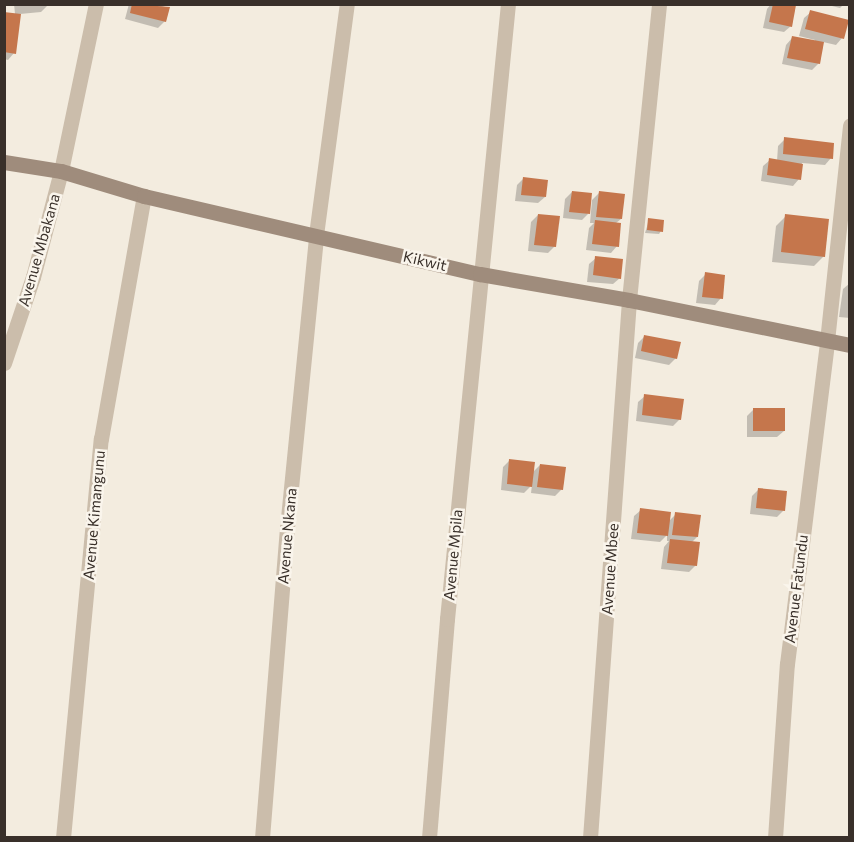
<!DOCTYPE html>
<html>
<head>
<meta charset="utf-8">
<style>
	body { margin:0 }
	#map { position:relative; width:854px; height:842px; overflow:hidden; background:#f3ecdf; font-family:Commissioner,sans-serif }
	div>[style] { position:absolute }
	.shadow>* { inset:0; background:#0003 }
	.building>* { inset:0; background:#c5764c }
	.street>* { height:15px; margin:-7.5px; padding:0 7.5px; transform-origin:7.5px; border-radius:7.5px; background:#cbbdab }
	.secondary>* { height:15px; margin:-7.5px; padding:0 7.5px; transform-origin:7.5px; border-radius:7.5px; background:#9f8c7c }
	span { translate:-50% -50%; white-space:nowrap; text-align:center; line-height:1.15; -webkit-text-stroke:5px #faf5ec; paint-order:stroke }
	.street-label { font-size:15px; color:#39302a }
	.frame { position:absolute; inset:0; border:6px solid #39302a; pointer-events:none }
</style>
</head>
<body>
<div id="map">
	<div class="shadow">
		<div style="clip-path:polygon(14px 4px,48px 5px,41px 12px,20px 14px,14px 53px,8px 60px,4px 59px,4px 13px,15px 14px)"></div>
		<div style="clip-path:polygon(156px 4px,168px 8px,165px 21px,158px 28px,125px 19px,129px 4px)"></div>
		<div style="clip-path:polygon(771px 4px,795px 6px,791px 26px,784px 32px,763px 28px,767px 9px)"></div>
		<div style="clip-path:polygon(824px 4px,844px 4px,840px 8px)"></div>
		<div style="clip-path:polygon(811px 12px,842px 38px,836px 45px,823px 42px,819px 63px,812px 70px,782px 64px,786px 45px,792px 38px,814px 42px,815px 40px,799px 36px,804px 18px)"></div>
		<div style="clip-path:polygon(785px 139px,831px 158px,825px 165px,802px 163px,799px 179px,793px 186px,761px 181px,763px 166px,770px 160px,777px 161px,778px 146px)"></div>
		<div style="clip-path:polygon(524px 178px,545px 197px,538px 203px,515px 201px,517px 185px)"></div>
		<div style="clip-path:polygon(572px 192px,588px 214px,582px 220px,563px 218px,565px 199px)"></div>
		<div style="clip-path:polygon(599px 193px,621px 219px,616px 223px,617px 246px,611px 253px,586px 250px,589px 228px,594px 223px,590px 223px,592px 200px)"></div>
		<div style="clip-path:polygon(538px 215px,555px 246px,548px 253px,528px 251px,531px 222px)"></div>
		<div style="clip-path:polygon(786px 216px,824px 256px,814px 266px,772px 262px,776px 226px)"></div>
		<div style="clip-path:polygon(649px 220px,661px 231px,659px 234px,645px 233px)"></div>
		<div style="clip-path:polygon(596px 258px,620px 278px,613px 284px,587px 282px,589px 264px)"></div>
		<div style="clip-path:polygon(706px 274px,721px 298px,715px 305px,696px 303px,699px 281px)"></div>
		<div style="clip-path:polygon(850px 283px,850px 318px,839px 317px,843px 289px)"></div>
		<div style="clip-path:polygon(645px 336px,676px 358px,669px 365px,635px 358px,638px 343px)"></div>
		<div style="clip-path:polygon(645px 396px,680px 419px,673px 426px,636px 421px,638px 402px)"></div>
		<div style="clip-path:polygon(754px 409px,784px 431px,777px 437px,747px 437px,747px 416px)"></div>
		<div style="clip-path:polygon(510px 460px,532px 473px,540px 465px,562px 489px,555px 496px,531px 493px,532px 485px,524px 493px,501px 490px,503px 467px)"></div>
		<div style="clip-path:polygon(759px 489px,784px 510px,777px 517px,750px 514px,752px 496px)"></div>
		<div style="clip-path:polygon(641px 510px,669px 521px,676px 514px,697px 537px,691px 543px,696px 565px,689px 572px,661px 569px,664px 547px,669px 541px,667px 541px,667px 535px,660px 542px,631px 539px,634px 516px)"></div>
	</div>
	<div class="building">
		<div style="clip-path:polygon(132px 4px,170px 7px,166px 22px,130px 13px)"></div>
		<div style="clip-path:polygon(773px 4px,796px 5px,792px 27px,769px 22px)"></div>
		<div style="clip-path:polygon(810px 10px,849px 20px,844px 39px,805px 29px)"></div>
		<div style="clip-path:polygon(4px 12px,21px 14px,16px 54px,4px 52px)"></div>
		<div style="clip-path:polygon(792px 36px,824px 42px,820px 64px,787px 58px)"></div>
		<div style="clip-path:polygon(784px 137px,834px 143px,833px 159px,783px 154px)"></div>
		<div style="clip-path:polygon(769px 158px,803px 164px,801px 180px,767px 175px)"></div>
		<div style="clip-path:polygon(523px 177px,548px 180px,546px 197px,521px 195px)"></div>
		<div style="clip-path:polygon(572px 191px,592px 193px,590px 214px,569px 212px)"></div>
		<div style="clip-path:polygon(599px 191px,625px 194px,622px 219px,596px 217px)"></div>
		<div style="clip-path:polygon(538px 214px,560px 216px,556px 247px,534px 245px)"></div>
		<div style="clip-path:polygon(785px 214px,829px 219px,825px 257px,781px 252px)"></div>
		<div style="clip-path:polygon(648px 218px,664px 220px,663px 232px,647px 230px)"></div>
		<div style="clip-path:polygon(595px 220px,621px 223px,619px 247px,592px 244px)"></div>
		<div style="clip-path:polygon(595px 256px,623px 259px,621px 279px,593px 275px)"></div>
		<div style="clip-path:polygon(705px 272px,725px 275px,723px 299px,702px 297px)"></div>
		<div style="clip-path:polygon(644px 335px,681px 342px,677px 359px,641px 351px)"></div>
		<div style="clip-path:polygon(644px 394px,684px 399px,681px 420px,642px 415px)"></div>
		<div style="clip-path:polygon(753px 408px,785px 408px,785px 431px,753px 431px)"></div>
		<div style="clip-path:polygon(509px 459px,535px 462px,532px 487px,507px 484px)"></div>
		<div style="clip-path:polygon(540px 464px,566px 467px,563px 490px,537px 487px)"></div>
		<div style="clip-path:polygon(758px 488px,787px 491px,785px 511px,756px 508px)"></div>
		<div style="clip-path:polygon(640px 508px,671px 512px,668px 536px,637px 533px)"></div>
		<div style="clip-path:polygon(675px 512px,701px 515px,698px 537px,672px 535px)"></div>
		<div style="clip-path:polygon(670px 539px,700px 542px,697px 566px,667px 563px)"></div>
	</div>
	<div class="street">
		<div style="left:4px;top:363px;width:91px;rotate:-71.4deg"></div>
		<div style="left:33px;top:277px;width:110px;rotate:-75.2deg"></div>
		<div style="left:61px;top:171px;width:171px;rotate:-78.2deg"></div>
		<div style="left:63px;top:838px;width:401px;rotate:-84.6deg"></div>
		<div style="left:101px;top:439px;width:247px;rotate:-80deg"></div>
		<div style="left:262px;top:838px;width:311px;rotate:-85.4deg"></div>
		<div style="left:287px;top:528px;width:294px;rotate:-84.3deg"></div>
		<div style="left:316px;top:235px;width:233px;rotate:-82.4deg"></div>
		<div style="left:429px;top:838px;width:220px;rotate:-85.3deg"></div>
		<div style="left:447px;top:619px;width:618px;rotate:-84.34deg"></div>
		<div style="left:590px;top:838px;width:539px;rotate:-85.85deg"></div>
		<div style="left:629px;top:300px;width:298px;rotate:-84.2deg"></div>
		<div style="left:775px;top:838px;width:174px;rotate:-86.1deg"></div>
		<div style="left:787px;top:664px;width:325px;rotate:-82.9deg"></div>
		<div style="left:827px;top:341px;width:217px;rotate:-83.9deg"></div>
	</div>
	<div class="secondary">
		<div style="left:4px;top:162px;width:58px;rotate:9deg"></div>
		<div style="left:61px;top:171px;width:87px;rotate:16.8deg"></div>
		<div style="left:144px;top:196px;width:345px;rotate:13.1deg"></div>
		<div style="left:480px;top:274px;width:151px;rotate:9.9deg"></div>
		<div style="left:629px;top:300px;width:226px;rotate:11.5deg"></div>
	</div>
	<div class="street-label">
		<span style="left:39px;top:250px;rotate:-74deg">Avenue Mbakana</span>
		<span style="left:425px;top:261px;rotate:13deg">Kikwit</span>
		<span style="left:94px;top:515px;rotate:-85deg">Avenue Kimangunu</span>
		<span style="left:287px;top:536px;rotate:-85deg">Avenue Nkana</span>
		<span style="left:453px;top:555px;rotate:-85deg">Avenue Mpila</span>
		<span style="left:610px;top:569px;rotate:-86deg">Avenue Mbee</span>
		<span style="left:796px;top:589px;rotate:-83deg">Avenue Fatundu</span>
	</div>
	<div class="frame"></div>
</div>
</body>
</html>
